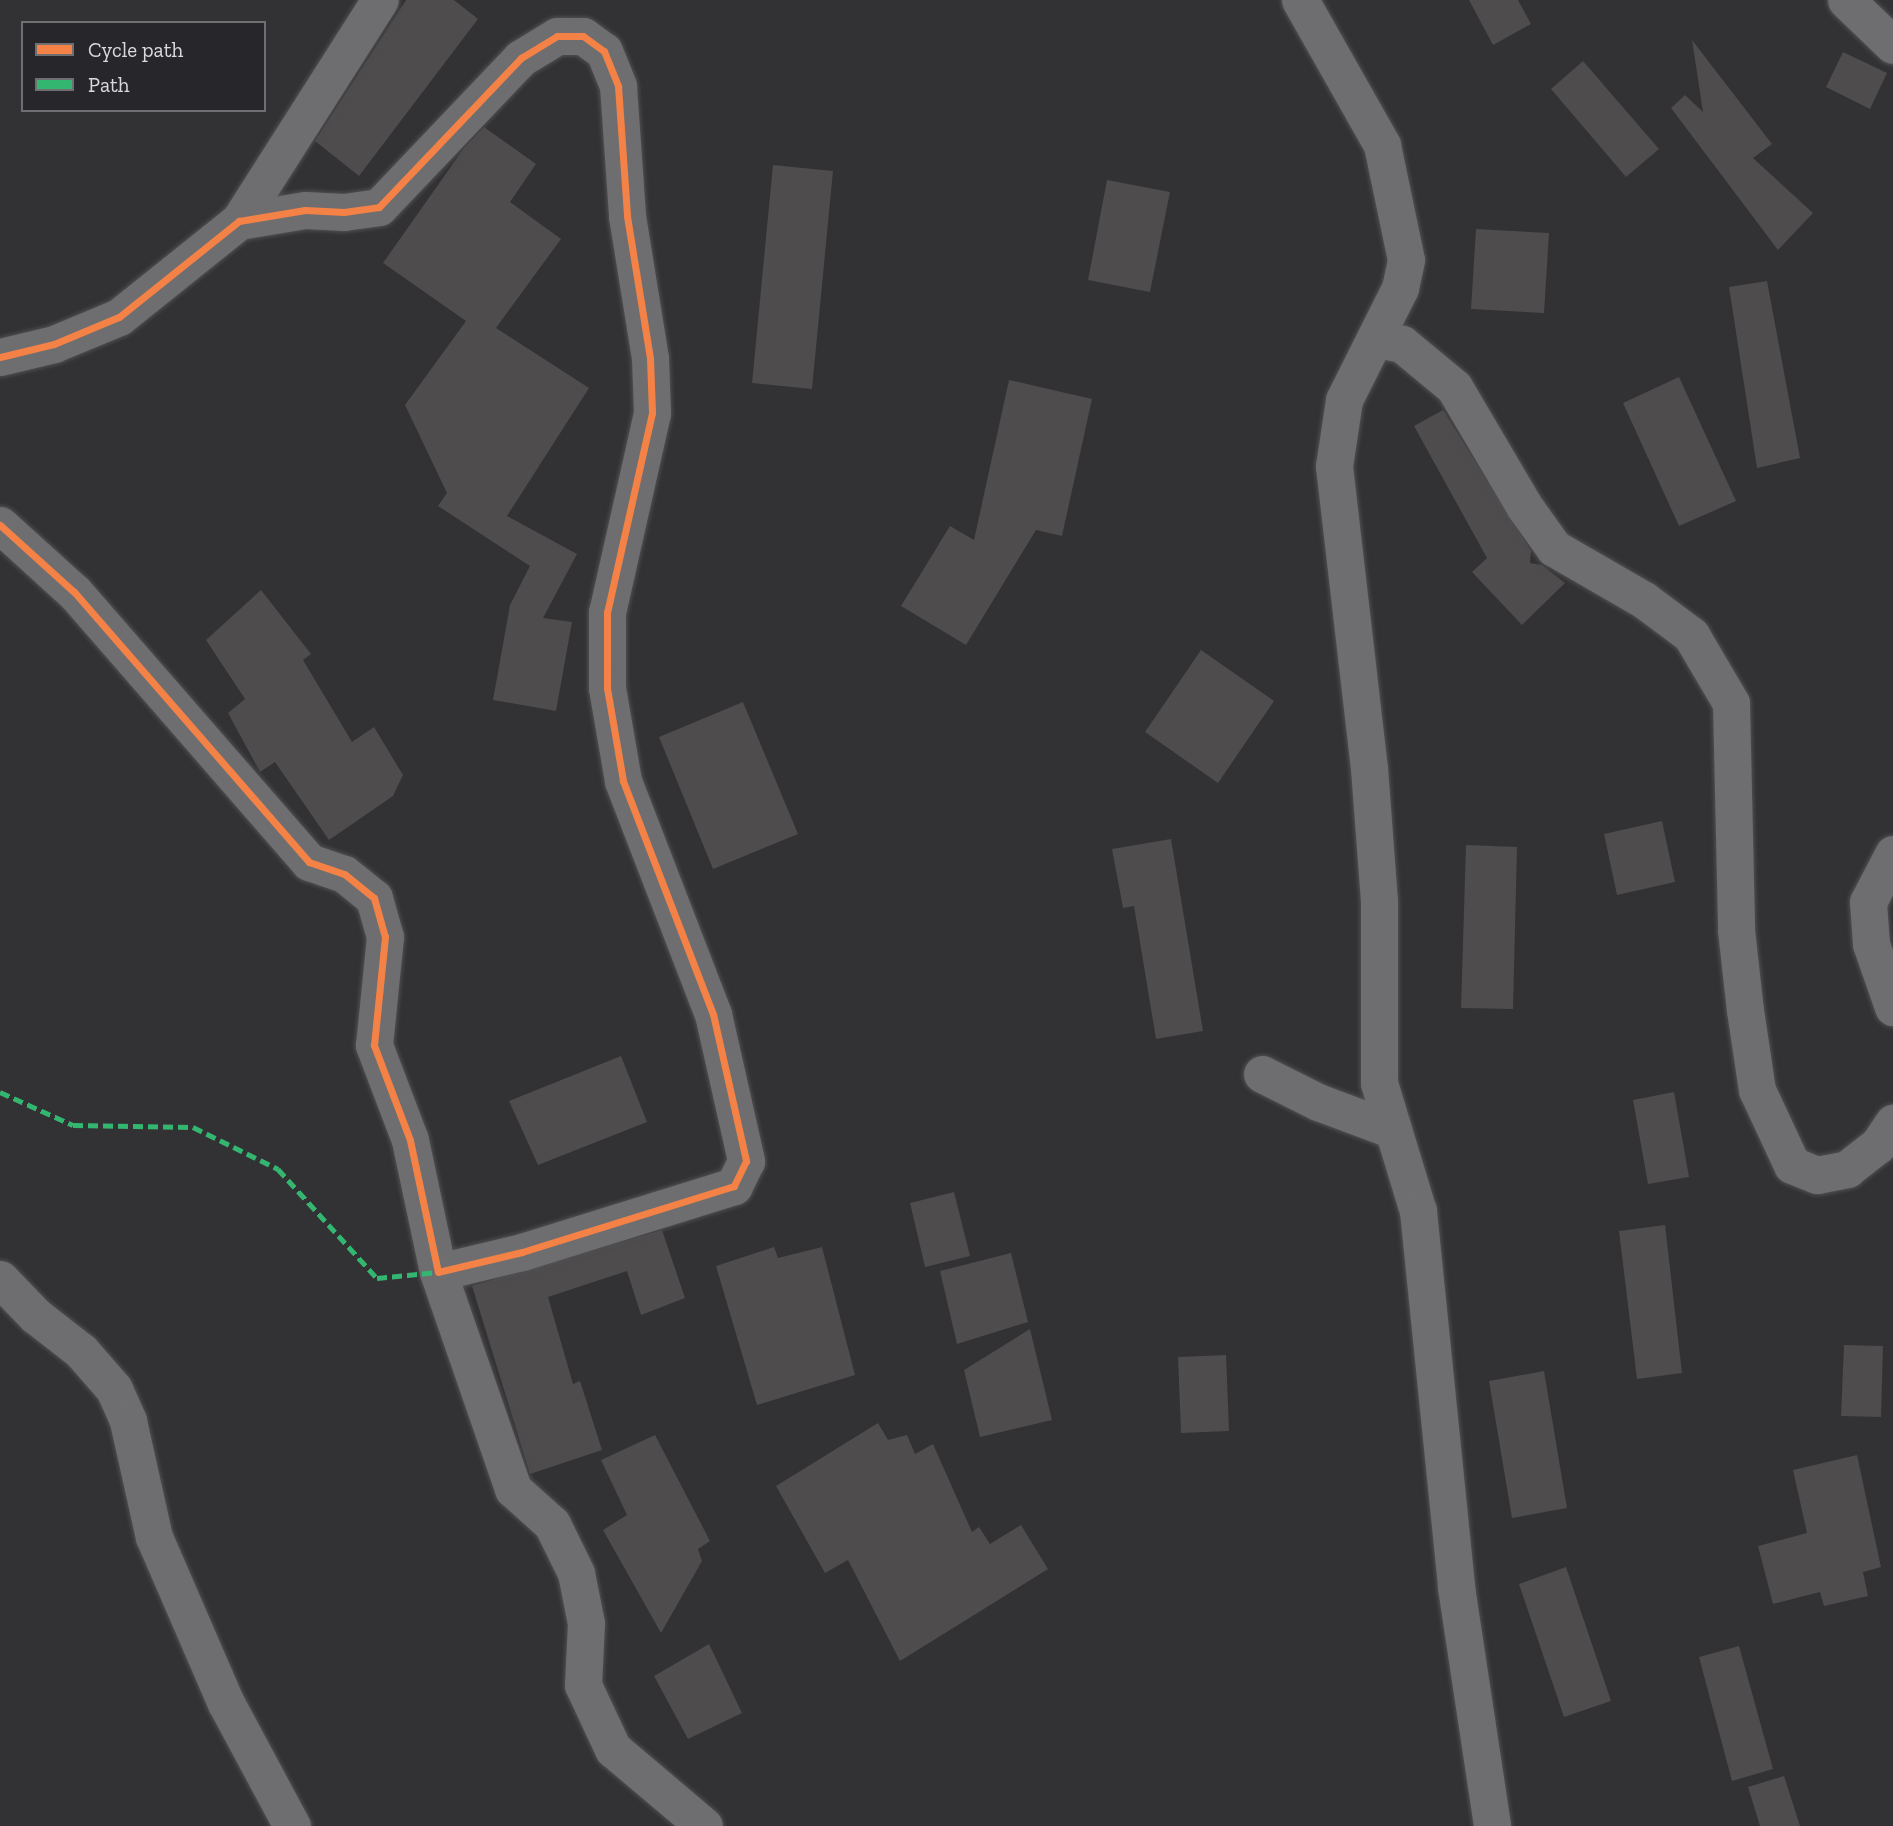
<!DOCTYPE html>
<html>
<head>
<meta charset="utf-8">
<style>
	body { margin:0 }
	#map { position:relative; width:1893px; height:1826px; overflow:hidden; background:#323133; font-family:"Zilla Slab",serif }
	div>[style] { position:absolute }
	.building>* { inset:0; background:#4e4c4d }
	.roads { filter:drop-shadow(0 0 2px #504f52) drop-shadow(0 0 2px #504f52) }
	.street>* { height:37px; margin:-18.5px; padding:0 18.5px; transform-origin:18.5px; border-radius:18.5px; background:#6e6e70 }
	.quiet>* { height:5px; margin-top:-2.5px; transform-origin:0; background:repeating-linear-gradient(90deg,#33b770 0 10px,transparent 0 15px) }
	.cycleway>* { height:7px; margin:-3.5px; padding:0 3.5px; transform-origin:3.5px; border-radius:3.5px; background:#f48246 }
	span { translate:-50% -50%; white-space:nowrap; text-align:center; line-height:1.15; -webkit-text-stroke:7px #27262a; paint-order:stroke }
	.legend { position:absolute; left:21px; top:21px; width:245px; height:91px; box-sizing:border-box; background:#27262a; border:2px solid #6f6e71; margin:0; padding:9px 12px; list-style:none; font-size:21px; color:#dad9dc }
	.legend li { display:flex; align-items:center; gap:14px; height:35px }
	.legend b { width:35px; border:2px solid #6f6e71 }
</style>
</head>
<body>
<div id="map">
	<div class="building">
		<div style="clip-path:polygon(406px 0,454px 0,478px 19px,359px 176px,315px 141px)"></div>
		<div style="clip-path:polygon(1469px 0,1518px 0,1531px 24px,1493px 45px)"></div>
		<div style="clip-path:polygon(1692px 40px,1772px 144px,1753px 158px,1813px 213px,1778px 250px,1671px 108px,1685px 95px,1703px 112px)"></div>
		<div style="clip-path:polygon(1843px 52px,1887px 73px,1870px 109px,1826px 87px)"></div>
		<div style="clip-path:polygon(1583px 61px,1659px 149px,1626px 177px,1551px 89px)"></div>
		<div style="clip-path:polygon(484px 127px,536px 164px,510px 202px,561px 239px,496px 328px,589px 388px,507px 516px,577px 554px,543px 618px,572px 622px,556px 711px,493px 700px,510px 605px,530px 566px,438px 506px,447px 493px,405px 405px,466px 321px,383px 263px,464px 148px)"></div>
		<div style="clip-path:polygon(773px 165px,833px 171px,812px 389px,752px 383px)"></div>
		<div style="clip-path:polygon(1107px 180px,1170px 192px,1150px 292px,1088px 280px)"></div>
		<div style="clip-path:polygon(1476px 229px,1549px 233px,1544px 313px,1471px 309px)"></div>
		<div style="clip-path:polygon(1767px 281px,1800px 458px,1757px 468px,1729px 287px)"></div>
		<div style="clip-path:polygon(1679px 377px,1736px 501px,1679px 526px,1623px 403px)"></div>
		<div style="clip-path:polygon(1009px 380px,1092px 399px,1062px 536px,1036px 530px,966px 645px,901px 606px,950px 526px,974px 540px)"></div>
		<div style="clip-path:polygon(1443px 410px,1531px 551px,1530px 563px,1542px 565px,1565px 583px,1522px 625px,1472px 572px,1487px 558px,1414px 426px)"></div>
		<div style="clip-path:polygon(261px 590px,311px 654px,303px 660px,352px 742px,374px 727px,403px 775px,393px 796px,329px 840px,275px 762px,260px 772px,228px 713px,245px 699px,206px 640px)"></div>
		<div style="clip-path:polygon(1201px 650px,1274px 701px,1218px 783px,1145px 732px)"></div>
		<div style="clip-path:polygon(743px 702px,798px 834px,713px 869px,659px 737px)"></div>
		<div style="clip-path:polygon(1662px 821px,1675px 882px,1617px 895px,1604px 834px)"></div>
		<div style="clip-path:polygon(1171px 839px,1203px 1031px,1156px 1039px,1134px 906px,1123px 908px,1112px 849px)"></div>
		<div style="clip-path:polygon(1466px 845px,1517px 847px,1513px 1009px,1461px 1008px)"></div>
		<div style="clip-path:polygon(621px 1056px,647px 1122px,538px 1165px,509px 1101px)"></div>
		<div style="clip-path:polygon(1674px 1092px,1689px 1177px,1648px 1184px,1633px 1100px)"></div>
		<div style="clip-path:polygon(954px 1192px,970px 1256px,925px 1267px,910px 1203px)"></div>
		<div style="clip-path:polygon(1665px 1225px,1682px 1373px,1637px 1379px,1619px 1231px)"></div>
		<div style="clip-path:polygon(662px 1230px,685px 1298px,641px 1315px,627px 1271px,548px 1297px,573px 1384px,580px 1381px,602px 1450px,530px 1474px,472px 1286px)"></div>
		<div style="clip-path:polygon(774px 1247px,778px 1258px,822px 1247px,855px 1375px,757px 1405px,716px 1266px)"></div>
		<div style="clip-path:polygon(1011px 1253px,1028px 1322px,957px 1344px,940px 1271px)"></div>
		<div style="clip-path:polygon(1030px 1329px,1052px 1420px,980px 1437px,964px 1370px)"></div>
		<div style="clip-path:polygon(1844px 1345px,1883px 1346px,1881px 1417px,1841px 1416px)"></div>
		<div style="clip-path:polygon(1226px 1355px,1229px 1431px,1181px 1433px,1178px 1357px)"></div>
		<div style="clip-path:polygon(1544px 1371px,1567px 1508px,1512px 1518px,1489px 1381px)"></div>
		<div style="clip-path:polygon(878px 1423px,888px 1440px,907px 1435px,915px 1454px,933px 1444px,972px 1532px,979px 1527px,990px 1544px,1021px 1525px,1048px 1569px,900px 1661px,848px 1560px,825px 1573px,776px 1486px)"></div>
		<div style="clip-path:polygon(655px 1435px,710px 1541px,698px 1549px,702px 1561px,661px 1633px,603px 1530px,627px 1515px,601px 1460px)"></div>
		<div style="clip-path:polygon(1857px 1455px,1881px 1567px,1863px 1572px,1868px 1596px,1824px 1606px,1820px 1592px,1773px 1604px,1758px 1546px,1807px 1533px,1793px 1470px)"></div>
		<div style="clip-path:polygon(1566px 1567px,1611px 1701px,1564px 1717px,1519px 1584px)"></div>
		<div style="clip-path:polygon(709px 1644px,742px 1713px,688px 1739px,654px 1676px)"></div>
		<div style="clip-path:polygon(1739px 1646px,1773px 1769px,1732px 1781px,1699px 1657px)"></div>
		<div style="clip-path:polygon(1784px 1776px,1800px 1826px,1760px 1826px,1748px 1787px)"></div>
	</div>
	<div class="roads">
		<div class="street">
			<div style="left:1300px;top:0;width:167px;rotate:60.5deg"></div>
			<div style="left:1382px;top:145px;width:117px;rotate:78.2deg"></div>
			<div style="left:1406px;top:260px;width:29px;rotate:102deg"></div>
			<div style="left:1400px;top:288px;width:125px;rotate:116.6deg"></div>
			<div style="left:1344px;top:400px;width:67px;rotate:98.6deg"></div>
			<div style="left:1334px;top:466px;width:304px;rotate:83.4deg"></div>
			<div style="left:1369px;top:768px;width:133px;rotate:85.7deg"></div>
			<div style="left:1379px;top:901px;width:182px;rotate:90deg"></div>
			<div style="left:1379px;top:1083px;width:134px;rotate:73.1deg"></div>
			<div style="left:1418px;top:1211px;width:378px;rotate:84.2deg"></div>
			<div style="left:1456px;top:1587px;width:242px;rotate:81.4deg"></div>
			<div style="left:1846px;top:0;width:65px;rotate:43.8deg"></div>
			<div style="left:239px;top:221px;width:262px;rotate:-57.5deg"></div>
			<div style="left:1375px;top:339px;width:27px;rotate:10deg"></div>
			<div style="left:1402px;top:344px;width:67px;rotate:39.6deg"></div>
			<div style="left:1454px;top:387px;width:138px;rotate:59.5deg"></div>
			<div style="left:1524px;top:506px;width:52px;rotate:54.5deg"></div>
			<div style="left:1554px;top:548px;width:104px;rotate:30deg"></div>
			<div style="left:1644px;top:600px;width:59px;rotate:36.7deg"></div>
			<div style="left:1691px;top:635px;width:79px;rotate:59.5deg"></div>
			<div style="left:1731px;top:703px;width:227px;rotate:88.7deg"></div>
			<div style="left:1736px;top:930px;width:81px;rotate:83.6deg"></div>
			<div style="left:1745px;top:1010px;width:81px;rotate:81.5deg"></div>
			<div style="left:1757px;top:1090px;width:83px;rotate:65deg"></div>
			<div style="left:1792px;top:1165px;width:27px;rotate:22deg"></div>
			<div style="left:1817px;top:1175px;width:31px;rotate:-11deg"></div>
			<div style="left:1847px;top:1169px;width:39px;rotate:-38deg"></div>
			<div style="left:1878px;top:1145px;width:27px;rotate:-56deg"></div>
			<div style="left:0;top:357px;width:56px;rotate:-13.5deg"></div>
			<div style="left:54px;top:344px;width:70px;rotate:-22.6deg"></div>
			<div style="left:119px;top:317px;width:154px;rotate:-38.7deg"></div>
			<div style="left:239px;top:221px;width:67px;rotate:-9.5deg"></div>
			<div style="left:305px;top:210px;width:39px;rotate:3deg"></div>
			<div style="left:344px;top:212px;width:35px;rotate:-8deg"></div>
			<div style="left:379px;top:207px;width:206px;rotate:-46.4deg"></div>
			<div style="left:521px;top:58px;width:42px;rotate:-31.4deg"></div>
			<div style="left:557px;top:36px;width:26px"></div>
			<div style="left:583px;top:36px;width:26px;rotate:36deg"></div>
			<div style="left:604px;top:51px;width:38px;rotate:68deg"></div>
			<div style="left:618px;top:86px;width:130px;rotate:86deg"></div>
			<div style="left:627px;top:216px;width:144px;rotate:80.8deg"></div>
			<div style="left:650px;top:358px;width:55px;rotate:87.9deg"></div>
			<div style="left:652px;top:413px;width:204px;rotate:102.7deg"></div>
			<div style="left:607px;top:612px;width:76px;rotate:90deg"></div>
			<div style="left:607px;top:688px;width:94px;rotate:80.2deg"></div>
			<div style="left:623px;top:781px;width:250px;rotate:68.9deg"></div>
			<div style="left:713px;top:1014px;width:151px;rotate:77.3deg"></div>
			<div style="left:746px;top:1161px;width:28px;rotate:116deg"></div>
			<div style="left:734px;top:1186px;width:222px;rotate:162.7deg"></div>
			<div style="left:522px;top:1252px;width:86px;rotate:166.6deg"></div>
			<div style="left:438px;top:1272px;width:135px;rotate:-102deg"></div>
			<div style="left:410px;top:1140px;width:102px;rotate:-110.8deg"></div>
			<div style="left:374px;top:1045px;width:109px;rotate:-84.2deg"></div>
			<div style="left:385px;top:937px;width:41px;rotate:-105.8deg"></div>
			<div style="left:374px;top:898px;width:38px;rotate:-141deg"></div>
			<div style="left:344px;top:874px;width:37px;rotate:-161deg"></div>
			<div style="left:309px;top:862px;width:358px;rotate:-131deg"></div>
			<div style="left:74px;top:592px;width:100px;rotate:-137.8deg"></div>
			<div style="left:1893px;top:854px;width:54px;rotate:117.5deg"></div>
			<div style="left:1868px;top:902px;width:42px;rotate:85.9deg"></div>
			<div style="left:1871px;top:944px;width:67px;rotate:70.8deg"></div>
			<div style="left:1262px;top:1074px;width:63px;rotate:26.6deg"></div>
			<div style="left:1318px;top:1102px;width:80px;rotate:20.5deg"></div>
			<div style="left:438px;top:1272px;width:230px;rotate:70.9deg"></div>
			<div style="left:513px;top:1489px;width:52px;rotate:41.9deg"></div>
			<div style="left:552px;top:1524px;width:55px;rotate:63.9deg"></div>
			<div style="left:576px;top:1573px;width:51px;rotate:78.7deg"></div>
			<div style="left:586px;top:1623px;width:62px;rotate:92.8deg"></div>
			<div style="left:583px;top:1685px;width:71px;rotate:64.9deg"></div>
			<div style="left:613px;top:1749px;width:119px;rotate:40.2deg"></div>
			<div style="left:0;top:1279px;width:52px;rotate:45.8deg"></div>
			<div style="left:36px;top:1316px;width:57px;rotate:37.9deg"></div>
			<div style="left:81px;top:1351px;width:50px;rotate:49deg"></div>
			<div style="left:114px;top:1389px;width:35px;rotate:66deg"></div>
			<div style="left:128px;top:1421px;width:119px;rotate:77.4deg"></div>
			<div style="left:154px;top:1537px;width:181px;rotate:66.6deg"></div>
			<div style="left:226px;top:1703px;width:140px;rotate:61.8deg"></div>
		</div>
	</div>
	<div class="quiet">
		<div style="left:0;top:1092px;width:80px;rotate:24.3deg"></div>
		<div style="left:73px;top:1125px;width:120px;rotate:1deg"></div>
		<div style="left:193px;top:1127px;width:95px;rotate:26.3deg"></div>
		<div style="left:278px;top:1169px;width:147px;rotate:47.8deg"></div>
		<div style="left:377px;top:1278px;width:61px;rotate:-5.6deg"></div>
	</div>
	<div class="cycleway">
		<div style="left:0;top:357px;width:56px;rotate:-13.5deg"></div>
		<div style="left:54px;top:344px;width:70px;rotate:-22.6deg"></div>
		<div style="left:119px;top:317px;width:154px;rotate:-38.7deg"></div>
		<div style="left:239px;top:221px;width:67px;rotate:-9.5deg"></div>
		<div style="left:305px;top:210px;width:39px;rotate:3deg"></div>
		<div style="left:344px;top:212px;width:35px;rotate:-8deg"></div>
		<div style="left:379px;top:207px;width:206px;rotate:-46.4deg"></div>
		<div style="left:521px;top:58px;width:42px;rotate:-31.4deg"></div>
		<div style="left:557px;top:36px;width:26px"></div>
		<div style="left:583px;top:36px;width:26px;rotate:36deg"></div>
		<div style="left:604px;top:51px;width:38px;rotate:68deg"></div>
		<div style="left:618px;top:86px;width:130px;rotate:86deg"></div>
		<div style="left:627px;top:216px;width:144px;rotate:80.8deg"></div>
		<div style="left:650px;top:358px;width:55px;rotate:87.9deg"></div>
		<div style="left:652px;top:413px;width:204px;rotate:102.7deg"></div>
		<div style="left:607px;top:612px;width:76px;rotate:90deg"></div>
		<div style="left:607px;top:688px;width:94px;rotate:80.2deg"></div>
		<div style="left:623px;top:781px;width:250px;rotate:68.9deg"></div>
		<div style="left:713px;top:1014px;width:151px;rotate:77.3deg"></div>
		<div style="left:746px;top:1161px;width:28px;rotate:116deg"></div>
		<div style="left:734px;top:1186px;width:222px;rotate:162.7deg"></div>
		<div style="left:522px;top:1252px;width:86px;rotate:166.6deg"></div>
		<div style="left:438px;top:1272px;width:135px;rotate:-102deg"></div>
		<div style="left:410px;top:1140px;width:102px;rotate:-110.8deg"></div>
		<div style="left:374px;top:1045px;width:109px;rotate:-84.2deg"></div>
		<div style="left:385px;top:937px;width:41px;rotate:-105.8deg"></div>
		<div style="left:374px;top:898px;width:38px;rotate:-141deg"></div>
		<div style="left:344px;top:874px;width:37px;rotate:-161deg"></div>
		<div style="left:309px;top:862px;width:358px;rotate:-131deg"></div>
		<div style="left:74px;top:592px;width:100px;rotate:-137.8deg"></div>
	</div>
	<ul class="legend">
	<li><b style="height:9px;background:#f48246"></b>Cycle path</li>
	<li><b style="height:9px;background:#33b770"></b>Path</li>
	</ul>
</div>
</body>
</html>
